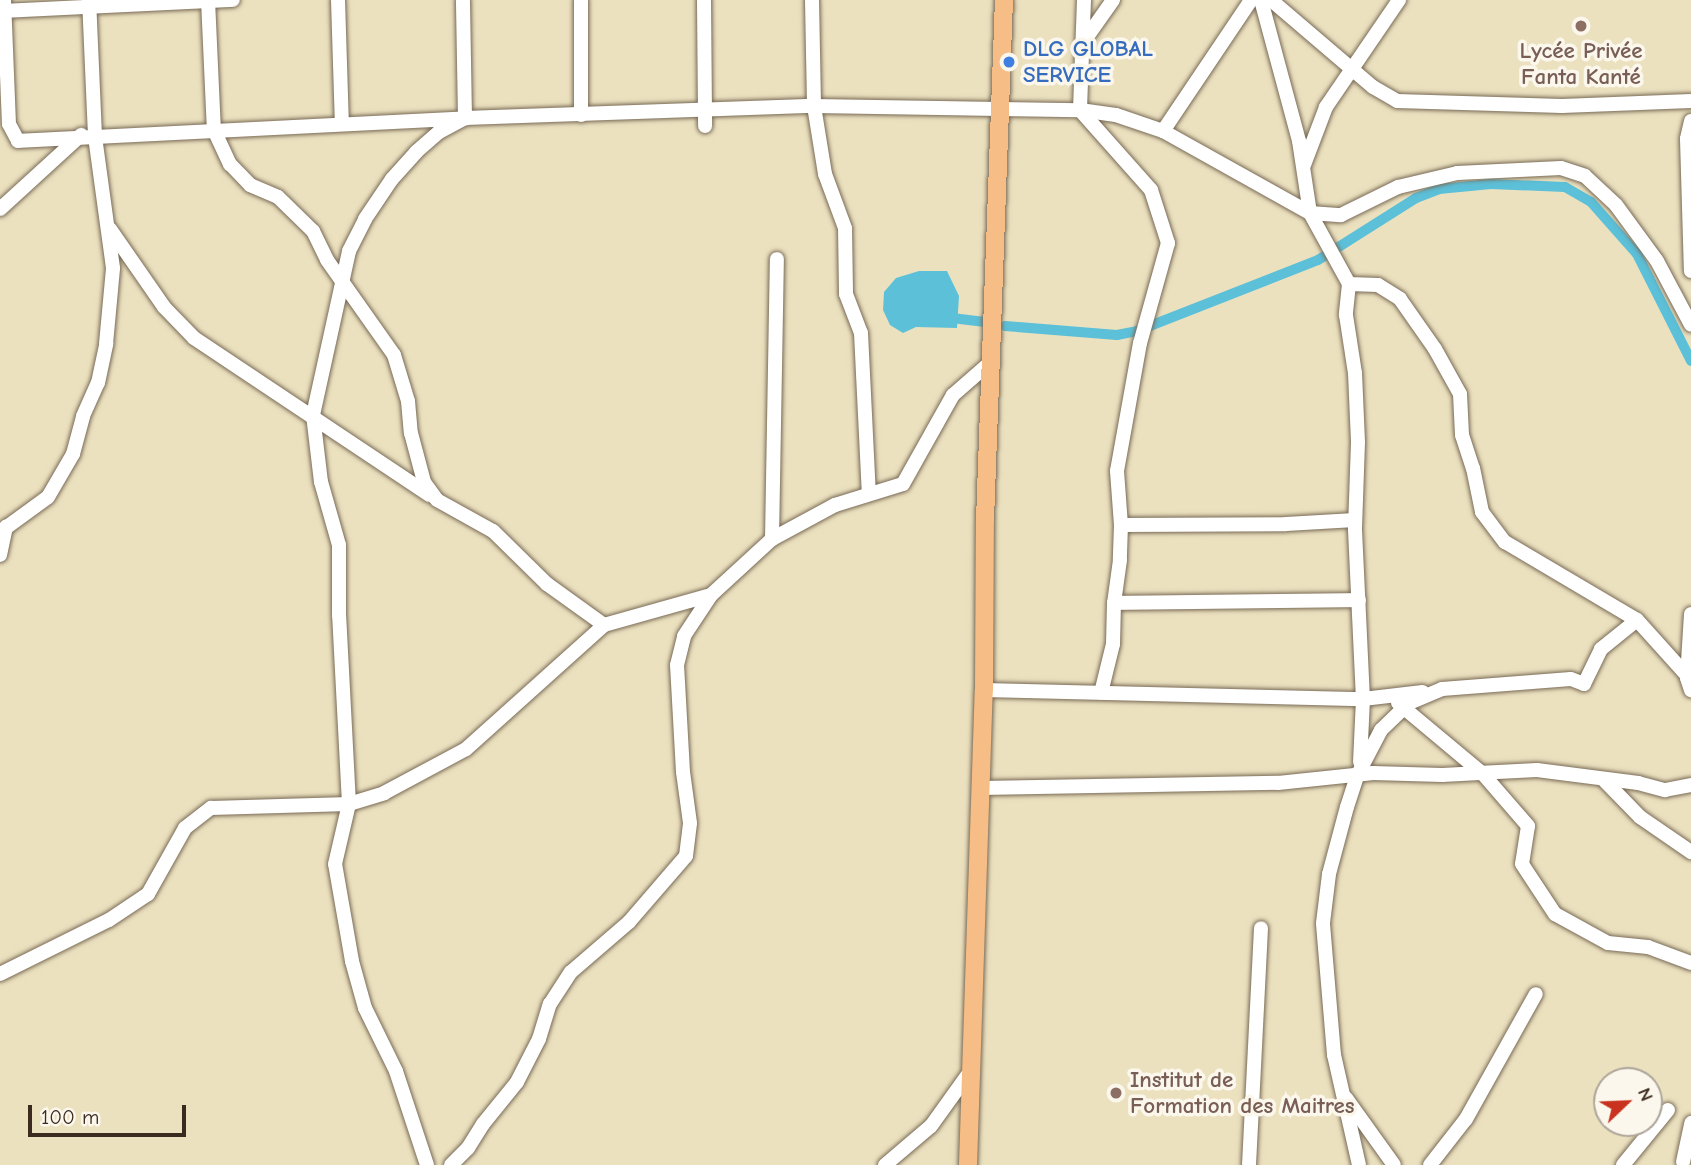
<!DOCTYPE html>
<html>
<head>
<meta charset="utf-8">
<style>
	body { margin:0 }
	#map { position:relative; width:1691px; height:1165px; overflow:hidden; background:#ebe1bf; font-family:"Comic Neue",sans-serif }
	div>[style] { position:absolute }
	.water>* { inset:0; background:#5cc0d9 }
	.canal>* { height:10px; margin:-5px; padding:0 5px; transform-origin:5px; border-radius:5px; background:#5cc0d9 }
	.roads { filter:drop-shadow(0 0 2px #796a56) drop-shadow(0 0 2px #796a56) }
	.minor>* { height:14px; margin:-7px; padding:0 7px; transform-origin:7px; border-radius:7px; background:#fff }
	.major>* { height:18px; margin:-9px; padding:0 9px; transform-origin:9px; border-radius:9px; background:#f6be86 }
	.dots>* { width:19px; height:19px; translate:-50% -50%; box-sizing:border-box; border:4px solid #fbf7ec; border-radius:50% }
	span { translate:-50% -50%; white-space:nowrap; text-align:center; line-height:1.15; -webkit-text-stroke:7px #fbf7ec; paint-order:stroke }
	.shop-label { font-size:23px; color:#366cbe; font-weight:700 }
	.left { translate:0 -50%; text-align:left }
	.education-label { font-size:23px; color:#785e54; font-weight:700 }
	.north { position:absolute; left:1593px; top:1067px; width:70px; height:70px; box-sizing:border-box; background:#fbf7ec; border:2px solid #aea59a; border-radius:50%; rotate:67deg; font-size:19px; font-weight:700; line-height:28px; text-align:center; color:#3b2a1e }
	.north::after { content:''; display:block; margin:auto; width:24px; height:32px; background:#c8321e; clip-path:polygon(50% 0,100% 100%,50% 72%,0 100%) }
	.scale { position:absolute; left:28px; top:1105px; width:158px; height:32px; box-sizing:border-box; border:4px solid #3b2a1e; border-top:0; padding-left:9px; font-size:21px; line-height:24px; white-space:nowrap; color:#3b2a1e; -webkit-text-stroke:5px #fbf7ec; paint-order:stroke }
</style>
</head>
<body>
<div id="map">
	<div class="water">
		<div style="clip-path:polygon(919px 271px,947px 271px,959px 296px,957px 328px,916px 327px,903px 333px,890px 325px,883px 310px,884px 292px,896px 278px)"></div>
	</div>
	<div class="canal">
		<div style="left:952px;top:318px;width:31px;rotate:7deg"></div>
		<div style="left:1005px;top:326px;width:112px;rotate:4.6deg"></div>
		<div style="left:1117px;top:335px;width:20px;rotate:-11deg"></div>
		<div style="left:1137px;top:331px;width:194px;rotate:-21.4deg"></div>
		<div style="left:1318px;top:260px;width:116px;rotate:-32.3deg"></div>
		<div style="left:1416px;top:198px;width:25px;rotate:-21deg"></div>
		<div style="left:1439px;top:189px;width:52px;rotate:-5.5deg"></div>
		<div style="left:1491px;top:184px;width:74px;rotate:2.3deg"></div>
		<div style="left:1565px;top:187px;width:30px;rotate:30deg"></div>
		<div style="left:1591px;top:202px;width:69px;rotate:48.5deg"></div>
		<div style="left:1637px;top:254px;width:120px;rotate:63.2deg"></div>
	</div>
	<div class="roads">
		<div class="minor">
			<div style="left:4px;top:0;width:124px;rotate:87.7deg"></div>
			<div style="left:9px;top:124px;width:19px;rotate:62deg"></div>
			<div style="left:18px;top:141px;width:448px;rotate:-2.9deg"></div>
			<div style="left:465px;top:118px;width:349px;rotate:-2deg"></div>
			<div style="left:814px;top:106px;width:266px;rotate:0.9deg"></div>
			<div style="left:1080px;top:110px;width:36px;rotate:8deg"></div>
			<div style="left:1116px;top:115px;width:50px;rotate:18.8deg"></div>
			<div style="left:1163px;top:131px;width:168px;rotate:29.2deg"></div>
			<div style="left:1310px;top:213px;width:31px;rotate:4deg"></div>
			<div style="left:1341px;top:215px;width:64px;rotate:-26.2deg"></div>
			<div style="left:1398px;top:187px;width:61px;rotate:-13.3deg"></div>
			<div style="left:1457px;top:173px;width:104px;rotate:-2.8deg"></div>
			<div style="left:1561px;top:168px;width:25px;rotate:18deg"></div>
			<div style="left:1585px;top:176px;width:42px;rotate:43.1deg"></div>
			<div style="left:1616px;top:205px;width:69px;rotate:53.8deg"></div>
			<div style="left:1657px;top:261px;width:72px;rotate:62deg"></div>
			<div style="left:208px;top:0;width:130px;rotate:87.4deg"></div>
			<div style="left:214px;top:130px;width:38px;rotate:65deg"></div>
			<div style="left:230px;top:164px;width:29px;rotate:46deg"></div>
			<div style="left:250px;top:185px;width:30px;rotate:23deg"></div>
			<div style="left:278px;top:197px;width:49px;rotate:44.2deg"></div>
			<div style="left:313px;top:231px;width:32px;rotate:64deg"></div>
			<div style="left:327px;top:260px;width:116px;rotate:54.8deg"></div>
			<div style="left:394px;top:355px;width:48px;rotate:73.1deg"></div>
			<div style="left:408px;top:401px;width:32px;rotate:85deg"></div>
			<div style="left:411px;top:433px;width:51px;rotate:75.1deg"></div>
			<div style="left:424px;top:482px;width:22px;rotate:54deg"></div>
			<div style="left:437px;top:500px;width:64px;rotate:29deg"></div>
			<div style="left:493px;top:531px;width:76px;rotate:44.5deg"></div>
			<div style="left:547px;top:584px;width:70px;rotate:35.7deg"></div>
			<div style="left:338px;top:0;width:124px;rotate:88.2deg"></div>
			<div style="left:704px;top:0;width:126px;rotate:89.5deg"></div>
			<div style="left:812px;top:0;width:106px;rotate:88.9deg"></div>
			<div style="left:814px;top:106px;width:69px;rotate:80.8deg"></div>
			<div style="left:825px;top:174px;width:58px;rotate:69.7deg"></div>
			<div style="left:845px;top:228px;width:66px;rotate:89.1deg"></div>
			<div style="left:846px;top:294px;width:42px;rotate:69deg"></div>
			<div style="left:861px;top:333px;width:161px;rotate:87.2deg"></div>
			<div style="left:1084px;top:0;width:110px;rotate:92.1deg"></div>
			<div style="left:1080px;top:110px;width:107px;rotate:48.4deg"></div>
			<div style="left:1151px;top:190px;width:56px;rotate:72.2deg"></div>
			<div style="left:1168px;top:243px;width:104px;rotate:105.6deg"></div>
			<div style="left:1140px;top:343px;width:130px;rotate:100.2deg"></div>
			<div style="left:1117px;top:471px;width:54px;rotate:85.8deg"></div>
			<div style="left:1121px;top:525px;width:35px;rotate:92deg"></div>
			<div style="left:1120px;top:560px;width:43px;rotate:97.9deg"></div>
			<div style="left:1114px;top:603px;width:41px;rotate:91.4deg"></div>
			<div style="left:1113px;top:644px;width:50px;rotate:103.8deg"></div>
			<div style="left:1261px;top:0;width:146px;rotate:74.9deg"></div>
			<div style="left:1299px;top:141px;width:73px;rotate:81.3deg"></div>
			<div style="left:1310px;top:213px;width:81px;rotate:61.2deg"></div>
			<div style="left:1349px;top:284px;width:29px;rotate:2deg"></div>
			<div style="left:1378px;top:285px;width:26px;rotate:32deg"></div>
			<div style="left:1400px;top:299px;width:61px;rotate:55deg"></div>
			<div style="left:1435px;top:349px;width:51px;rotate:60.9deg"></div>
			<div style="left:1460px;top:394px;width:41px;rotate:87.2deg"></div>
			<div style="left:1462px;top:435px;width:35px;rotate:72deg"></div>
			<div style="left:1473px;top:468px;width:45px;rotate:78.4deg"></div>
			<div style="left:1482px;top:512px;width:38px;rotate:53deg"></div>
			<div style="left:1505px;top:542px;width:153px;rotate:30.6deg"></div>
			<div style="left:1637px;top:620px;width:81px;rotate:48deg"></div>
			<div style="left:1271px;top:0;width:134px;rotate:40.5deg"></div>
			<div style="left:1373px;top:87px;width:28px;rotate:30deg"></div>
			<div style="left:1397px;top:101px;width:165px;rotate:1.7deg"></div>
			<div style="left:1562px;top:106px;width:129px;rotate:-2.2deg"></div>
			<div style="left:4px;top:11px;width:229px;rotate:-2.8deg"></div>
			<div style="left:1082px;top:44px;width:54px;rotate:-54.8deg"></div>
			<div style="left:581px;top:115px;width:115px;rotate:-90deg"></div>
			<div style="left:1691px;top:121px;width:18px;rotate:103deg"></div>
			<div style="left:1687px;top:139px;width:132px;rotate:88.3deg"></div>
			<div style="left:1163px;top:131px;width:158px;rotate:-56.1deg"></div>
			<div style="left:1304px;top:165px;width:62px;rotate:-69.2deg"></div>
			<div style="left:1326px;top:107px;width:130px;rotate:-55.7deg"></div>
			<div style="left:0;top:209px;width:110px;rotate:-42.4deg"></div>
			<div style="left:110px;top:229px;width:95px;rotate:55.3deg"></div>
			<div style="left:164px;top:307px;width:43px;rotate:45.9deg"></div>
			<div style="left:194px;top:338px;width:283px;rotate:33.7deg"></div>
			<div style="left:1349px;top:284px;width:31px;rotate:96deg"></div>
			<div style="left:1346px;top:315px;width:59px;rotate:81.2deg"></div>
			<div style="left:1355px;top:373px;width:69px;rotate:87.5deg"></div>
			<div style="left:1358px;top:442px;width:88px;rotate:92deg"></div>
			<div style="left:1355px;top:530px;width:169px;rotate:87.3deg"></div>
			<div style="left:1363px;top:699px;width:63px;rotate:92.7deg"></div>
			<div style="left:1121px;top:525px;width:165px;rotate:-0.3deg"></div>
			<div style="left:1286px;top:524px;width:69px;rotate:-3.3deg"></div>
			<div style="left:0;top:532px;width:59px;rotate:-36.1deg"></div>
			<div style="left:48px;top:497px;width:50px;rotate:-59.8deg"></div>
			<div style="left:73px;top:454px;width:39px;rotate:-75deg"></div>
			<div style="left:83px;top:416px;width:36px;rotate:-66deg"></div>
			<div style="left:98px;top:383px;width:40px;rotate:-78deg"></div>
			<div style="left:106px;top:344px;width:76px;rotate:-84.7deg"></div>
			<div style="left:113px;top:268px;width:133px;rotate:-97.8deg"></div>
			<div style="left:95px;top:136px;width:136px;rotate:-92.5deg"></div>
			<div style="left:772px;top:539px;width:280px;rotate:-89deg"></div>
			<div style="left:0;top:555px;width:29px;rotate:-78deg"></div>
			<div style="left:1114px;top:603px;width:245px;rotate:-0.7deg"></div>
			<div style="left:1691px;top:614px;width:64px;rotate:93.6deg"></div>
			<div style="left:1687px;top:678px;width:13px;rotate:72deg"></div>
			<div style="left:984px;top:690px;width:379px;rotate:1.4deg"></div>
			<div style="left:1363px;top:699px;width:60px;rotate:-6.7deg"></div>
			<div style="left:1398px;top:703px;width:111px;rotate:39.9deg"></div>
			<div style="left:1483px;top:774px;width:69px;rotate:49.1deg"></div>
			<div style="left:1528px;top:826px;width:38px;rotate:99deg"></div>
			<div style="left:1522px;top:864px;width:60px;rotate:56.6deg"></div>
			<div style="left:1555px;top:914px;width:60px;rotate:28.7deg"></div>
			<div style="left:1608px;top:943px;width:40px;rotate:5.7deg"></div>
			<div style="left:1648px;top:947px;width:46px;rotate:20.4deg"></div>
			<div style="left:1605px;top:781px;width:50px;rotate:45.8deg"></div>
			<div style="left:1640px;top:817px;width:62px;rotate:34.5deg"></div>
			<div style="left:981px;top:788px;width:297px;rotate:-1deg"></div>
			<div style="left:1278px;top:783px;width:96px;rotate:-6deg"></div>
			<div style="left:1373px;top:773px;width:69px;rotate:1.7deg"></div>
			<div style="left:1442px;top:775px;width:95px;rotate:-3deg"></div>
			<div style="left:1537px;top:770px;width:102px;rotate:7.3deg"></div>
			<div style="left:1638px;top:783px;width:28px;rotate:15deg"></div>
			<div style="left:1665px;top:790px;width:26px;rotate:-11deg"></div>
			<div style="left:0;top:974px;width:122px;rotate:-26.4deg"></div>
			<div style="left:109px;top:920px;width:47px;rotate:-33.7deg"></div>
			<div style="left:148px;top:894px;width:76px;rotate:-60.7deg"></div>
			<div style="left:185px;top:828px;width:33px;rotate:-38deg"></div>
			<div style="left:211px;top:808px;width:138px;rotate:-1.7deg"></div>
			<div style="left:349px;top:804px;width:37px;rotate:-17deg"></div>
			<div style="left:384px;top:793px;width:93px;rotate:-28.2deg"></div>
			<div style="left:466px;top:749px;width:186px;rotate:-41.9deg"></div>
			<div style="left:604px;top:625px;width:111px;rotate:-15.7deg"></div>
			<div style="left:711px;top:595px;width:83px;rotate:-42.6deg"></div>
			<div style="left:772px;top:539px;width:72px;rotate:-28.4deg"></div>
			<div style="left:835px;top:505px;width:71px;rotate:-17.2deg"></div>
			<div style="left:903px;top:484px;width:102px;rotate:-60.7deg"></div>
			<div style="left:953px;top:395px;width:52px;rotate:-41.1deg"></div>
			<div style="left:1346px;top:1098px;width:82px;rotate:54.4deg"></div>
			<div style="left:1683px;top:1162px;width:40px;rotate:-78deg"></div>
			<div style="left:427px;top:1165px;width:99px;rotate:-108.3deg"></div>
			<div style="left:396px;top:1071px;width:70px;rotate:-116.2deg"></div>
			<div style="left:365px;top:1008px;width:49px;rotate:-105.5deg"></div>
			<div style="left:352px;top:961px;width:98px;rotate:-99.9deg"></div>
			<div style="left:335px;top:864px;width:62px;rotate:-76.9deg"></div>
			<div style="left:349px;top:804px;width:189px;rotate:-93deg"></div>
			<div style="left:339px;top:615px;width:70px;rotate:-90deg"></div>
			<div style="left:339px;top:545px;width:66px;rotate:-105.9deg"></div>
			<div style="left:321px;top:482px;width:67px;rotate:-96.8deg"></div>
			<div style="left:313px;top:415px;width:168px;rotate:-77.6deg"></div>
			<div style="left:349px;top:251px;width:36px;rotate:-63deg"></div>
			<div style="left:365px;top:219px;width:48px;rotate:-56deg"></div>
			<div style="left:392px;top:179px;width:36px;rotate:-48deg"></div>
			<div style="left:416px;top:152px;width:30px;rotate:-41deg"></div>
			<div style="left:439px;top:132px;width:30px;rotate:-28deg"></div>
			<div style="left:465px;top:118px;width:118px;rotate:-91deg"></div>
			<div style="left:451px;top:1165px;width:24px;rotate:-45deg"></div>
			<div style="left:468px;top:1148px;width:28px;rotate:-58deg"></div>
			<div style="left:483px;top:1124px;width:54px;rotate:-51deg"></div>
			<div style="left:517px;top:1082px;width:48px;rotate:-62.9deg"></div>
			<div style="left:539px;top:1039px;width:37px;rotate:-73deg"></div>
			<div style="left:550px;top:1004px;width:38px;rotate:-57deg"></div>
			<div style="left:571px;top:972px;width:77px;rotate:-40.8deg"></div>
			<div style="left:629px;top:922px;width:87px;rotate:-49.2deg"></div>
			<div style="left:686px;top:856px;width:33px;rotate:-83deg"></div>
			<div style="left:690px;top:823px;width:51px;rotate:-97.8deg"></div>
			<div style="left:683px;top:772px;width:107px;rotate:-93.2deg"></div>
			<div style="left:677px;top:665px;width:30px;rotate:-76deg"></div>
			<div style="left:684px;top:636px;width:49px;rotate:-56.6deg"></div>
			<div style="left:885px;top:1165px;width:60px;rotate:-40.3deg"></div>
			<div style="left:931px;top:1126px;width:70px;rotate:-54.3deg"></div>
			<div style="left:1249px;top:1165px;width:237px;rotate:-87.1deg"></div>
			<div style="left:1359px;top:1165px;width:113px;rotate:-102.8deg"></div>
			<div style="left:1334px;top:1055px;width:132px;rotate:-94.8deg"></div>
			<div style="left:1323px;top:923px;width:49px;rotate:-83deg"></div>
			<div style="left:1329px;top:874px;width:69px;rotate:-75deg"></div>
			<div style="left:1347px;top:807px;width:35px;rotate:-72deg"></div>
			<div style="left:1358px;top:774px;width:50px;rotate:-62.4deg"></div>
			<div style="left:1381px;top:730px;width:39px;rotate:-44deg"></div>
			<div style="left:1409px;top:703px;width:36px;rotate:-23deg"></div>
			<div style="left:1442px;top:689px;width:129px;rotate:-4.4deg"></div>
			<div style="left:1571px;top:679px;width:14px;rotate:21deg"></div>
			<div style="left:1584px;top:684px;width:39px;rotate:-64deg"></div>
			<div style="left:1601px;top:649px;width:46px;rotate:-38.9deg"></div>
			<div style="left:1430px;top:1165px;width:58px;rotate:-52deg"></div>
			<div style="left:1466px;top:1119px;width:143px;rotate:-60.8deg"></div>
			<div style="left:1623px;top:1165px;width:71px;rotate:-50.7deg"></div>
		</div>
		<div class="major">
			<div style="left:968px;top:1165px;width:475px;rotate:-88.1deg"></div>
			<div style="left:984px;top:690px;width:170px;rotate:-89.7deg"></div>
			<div style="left:985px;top:520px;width:520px;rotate:-87.91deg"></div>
		</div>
	</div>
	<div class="dots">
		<div style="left:1581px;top:26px;background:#8d6e63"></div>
		<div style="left:1009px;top:62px;background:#3f7fe0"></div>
		<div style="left:1116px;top:1093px;background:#8d6e63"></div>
	</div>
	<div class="shop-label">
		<span class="left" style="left:1023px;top:62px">DLG GLOBAL<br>SERVICE</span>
	</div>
	<div class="education-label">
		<span style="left:1581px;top:64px">Lycée Privée<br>Fanta Kanté</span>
		<span class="left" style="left:1130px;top:1093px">Institut de<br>Formation des Maitres</span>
	</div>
	<div class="north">N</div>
	<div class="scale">100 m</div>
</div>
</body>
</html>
